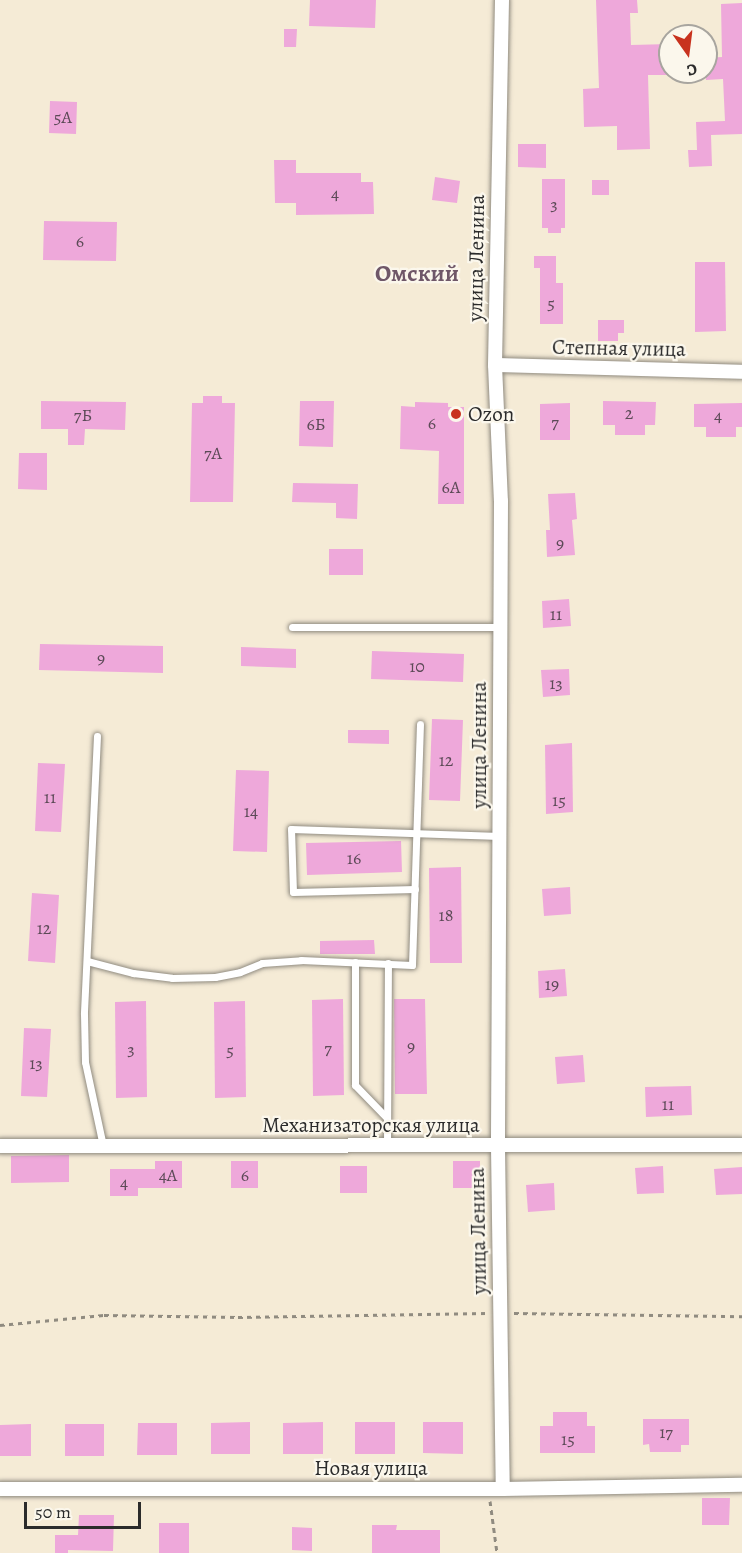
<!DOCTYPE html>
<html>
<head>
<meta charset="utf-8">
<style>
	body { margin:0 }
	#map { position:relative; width:742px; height:1553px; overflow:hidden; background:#f5ebd6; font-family:Alegreya,serif }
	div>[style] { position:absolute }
	.building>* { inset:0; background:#eea8da }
	.path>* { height:3px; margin-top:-1.5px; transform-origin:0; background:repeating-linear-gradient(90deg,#908b80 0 4.5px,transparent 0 9px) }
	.roads { filter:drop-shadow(0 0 2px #908b80) drop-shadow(0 0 2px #908b80) }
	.service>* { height:7px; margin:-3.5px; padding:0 3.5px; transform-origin:3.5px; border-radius:3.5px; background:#fff }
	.minor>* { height:14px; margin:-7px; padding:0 7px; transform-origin:7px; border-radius:7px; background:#fff }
	.dots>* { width:16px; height:16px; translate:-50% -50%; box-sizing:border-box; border:3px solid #fbf7ec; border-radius:50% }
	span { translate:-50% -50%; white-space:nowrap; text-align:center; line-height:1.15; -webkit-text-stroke:4.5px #fbf7ec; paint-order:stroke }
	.number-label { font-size:18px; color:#5c4a57 }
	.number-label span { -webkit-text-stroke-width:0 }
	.street-label { font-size:21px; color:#2b2b2b }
	.poi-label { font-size:21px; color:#2b2b2b }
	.left { translate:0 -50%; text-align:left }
	.quarter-label { font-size:24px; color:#6f5768; font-weight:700 }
	.north { position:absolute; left:658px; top:24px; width:60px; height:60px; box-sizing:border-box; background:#fbf7ec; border:2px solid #a8a59f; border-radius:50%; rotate:166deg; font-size:16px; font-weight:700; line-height:24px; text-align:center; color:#2b2b2b }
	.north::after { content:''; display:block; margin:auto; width:21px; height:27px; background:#c8321e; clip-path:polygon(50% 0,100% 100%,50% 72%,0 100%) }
	.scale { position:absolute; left:24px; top:1502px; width:117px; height:27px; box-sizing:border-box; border:3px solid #2b2b2b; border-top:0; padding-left:8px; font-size:18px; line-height:21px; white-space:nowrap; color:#2b2b2b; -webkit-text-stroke:4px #fbf7ec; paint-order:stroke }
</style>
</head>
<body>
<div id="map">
	<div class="building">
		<div style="clip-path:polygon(310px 0,376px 0,375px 28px,309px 26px)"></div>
		<div style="clip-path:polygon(596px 0,637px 0,638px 13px,630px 13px,631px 45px,670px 44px,670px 75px,648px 75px,650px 149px,617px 150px,617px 126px,584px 127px,583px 89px,599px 88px)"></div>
		<div style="clip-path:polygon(742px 3px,742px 134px,711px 135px,712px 166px,689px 167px,688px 150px,697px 150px,696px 122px,725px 121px,723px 79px,706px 80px,706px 58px,722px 57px,721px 4px)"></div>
		<div style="clip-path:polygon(284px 29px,297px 29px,296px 47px,284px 47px)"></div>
		<div style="clip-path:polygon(50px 101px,77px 102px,76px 134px,49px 133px)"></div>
		<div style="clip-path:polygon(518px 144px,546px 144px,546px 168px,518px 167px)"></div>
		<div style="clip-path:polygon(274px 160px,296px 160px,296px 173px,361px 173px,361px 182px,373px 182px,374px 214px,296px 215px,296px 203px,275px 203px)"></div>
		<div style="clip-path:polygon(435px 177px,460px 181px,457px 203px,432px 200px)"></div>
		<div style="clip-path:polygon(542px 179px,565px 179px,565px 228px,561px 228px,561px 233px,548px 233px,548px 228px,542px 228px)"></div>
		<div style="clip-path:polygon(592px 180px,609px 180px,609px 195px,592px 195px)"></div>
		<div style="clip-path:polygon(44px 221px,117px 222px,116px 261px,43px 260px)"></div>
		<div style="clip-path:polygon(534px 256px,556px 256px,556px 283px,563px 283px,563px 324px,540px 324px,540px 268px,534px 268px)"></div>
		<div style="clip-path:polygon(695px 262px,725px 262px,726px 331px,695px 332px)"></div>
		<div style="clip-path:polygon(598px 320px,624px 320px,624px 333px,618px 333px,618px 341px,598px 341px)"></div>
		<div style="clip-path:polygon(203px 396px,222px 396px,222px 403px,235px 403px,233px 502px,190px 502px,192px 403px,203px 403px)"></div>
		<div style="clip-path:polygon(41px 401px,126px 402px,125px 430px,85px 429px,84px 445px,68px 445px,68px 429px,41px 429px)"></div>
		<div style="clip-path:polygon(300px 401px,334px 401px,333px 447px,299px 446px)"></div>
		<div style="clip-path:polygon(603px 401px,656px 402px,655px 425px,645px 425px,645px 435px,615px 435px,615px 425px,603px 425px)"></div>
		<div style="clip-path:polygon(415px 402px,448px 403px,448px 407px,464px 407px,464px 504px,438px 504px,439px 451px,400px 449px,401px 406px,415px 407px)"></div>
		<div style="clip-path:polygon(570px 403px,570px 440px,540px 440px,540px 404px)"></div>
		<div style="clip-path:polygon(742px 403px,742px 427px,736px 427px,736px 437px,706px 437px,706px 427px,694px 427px,694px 404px)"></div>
		<div style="clip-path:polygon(19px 453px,47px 453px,47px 490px,18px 489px)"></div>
		<div style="clip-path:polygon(293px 483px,358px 484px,357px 519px,336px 518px,336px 503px,292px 502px)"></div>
		<div style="clip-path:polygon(575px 493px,577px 519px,572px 520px,575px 555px,547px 557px,546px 530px,550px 530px,548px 494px)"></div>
		<div style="clip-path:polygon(329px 549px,363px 549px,363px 575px,329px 575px)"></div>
		<div style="clip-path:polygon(569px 599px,571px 626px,543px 628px,542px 601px)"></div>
		<div style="clip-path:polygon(40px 644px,163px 646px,163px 673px,39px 670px)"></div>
		<div style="clip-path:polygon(241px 647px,296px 649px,296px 668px,241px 666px)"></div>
		<div style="clip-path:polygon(372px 651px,464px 654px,463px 682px,371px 679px)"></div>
		<div style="clip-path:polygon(569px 669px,570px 695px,543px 697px,541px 670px)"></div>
		<div style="clip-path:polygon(432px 719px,463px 720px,460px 801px,429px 800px)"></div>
		<div style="clip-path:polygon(348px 730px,389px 730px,389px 744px,348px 743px)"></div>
		<div style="clip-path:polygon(572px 743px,573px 812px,546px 814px,545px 745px)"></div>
		<div style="clip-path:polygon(38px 763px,65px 764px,61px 832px,35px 831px)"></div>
		<div style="clip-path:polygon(236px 770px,269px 771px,267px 852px,233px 851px)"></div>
		<div style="clip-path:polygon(401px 841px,402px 872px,307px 875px,306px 843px)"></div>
		<div style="clip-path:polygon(461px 867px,462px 963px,430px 963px,429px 868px)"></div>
		<div style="clip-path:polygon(570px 887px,571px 914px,544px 916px,542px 889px)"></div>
		<div style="clip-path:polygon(32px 893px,59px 895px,55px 963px,28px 961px)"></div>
		<div style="clip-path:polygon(374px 940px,375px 954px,320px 954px,320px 941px)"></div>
		<div style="clip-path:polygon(565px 969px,567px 996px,539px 998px,538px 971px)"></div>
		<div style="clip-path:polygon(343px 999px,344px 1095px,313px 1096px,312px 1000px)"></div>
		<div style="clip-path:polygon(394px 999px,425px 999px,427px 1094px,395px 1094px)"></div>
		<div style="clip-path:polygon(146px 1001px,147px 1097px,116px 1098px,115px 1002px)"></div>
		<div style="clip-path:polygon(245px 1001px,246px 1097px,215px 1098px,214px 1002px)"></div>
		<div style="clip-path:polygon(24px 1028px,51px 1029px,47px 1097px,21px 1096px)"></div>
		<div style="clip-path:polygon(583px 1055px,585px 1082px,557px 1084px,555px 1057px)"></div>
		<div style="clip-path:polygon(691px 1086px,692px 1115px,646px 1117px,645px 1087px)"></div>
		<div style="clip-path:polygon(69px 1155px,69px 1182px,11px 1183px,11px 1156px)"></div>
		<div style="clip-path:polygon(155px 1161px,182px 1161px,182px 1188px,138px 1188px,138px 1196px,110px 1196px,110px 1169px,155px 1169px)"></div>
		<div style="clip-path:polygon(231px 1161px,258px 1161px,258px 1188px,231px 1188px)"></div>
		<div style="clip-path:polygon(453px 1161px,480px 1161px,480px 1188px,453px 1188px)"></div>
		<div style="clip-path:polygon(340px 1166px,367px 1166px,367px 1193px,340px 1193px)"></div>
		<div style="clip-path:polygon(663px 1166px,664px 1193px,637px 1194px,635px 1168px)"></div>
		<div style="clip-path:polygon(742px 1167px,742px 1194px,716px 1195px,714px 1169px)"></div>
		<div style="clip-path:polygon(554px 1183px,555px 1210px,528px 1212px,526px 1185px)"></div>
		<div style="clip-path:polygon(553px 1412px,587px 1412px,587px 1426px,595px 1426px,595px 1453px,540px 1453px,540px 1426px,553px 1426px)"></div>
		<div style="clip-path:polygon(643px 1419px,689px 1419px,689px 1445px,681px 1445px,681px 1452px,650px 1452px,649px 1444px,643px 1445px)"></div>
		<div style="clip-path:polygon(250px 1422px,250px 1454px,211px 1454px,211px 1423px)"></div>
		<div style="clip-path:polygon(323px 1422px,323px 1454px,283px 1454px,283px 1423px)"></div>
		<div style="clip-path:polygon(355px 1422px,395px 1422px,395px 1454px,355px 1454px)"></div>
		<div style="clip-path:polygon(423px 1422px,463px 1422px,463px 1454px,423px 1453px)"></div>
		<div style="clip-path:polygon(138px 1423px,177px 1423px,177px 1455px,137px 1455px)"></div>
		<div style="clip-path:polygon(31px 1424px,31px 1456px,0 1456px,0 1425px)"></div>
		<div style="clip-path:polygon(65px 1424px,104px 1424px,104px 1456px,65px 1456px)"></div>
		<div style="clip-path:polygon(702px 1498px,730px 1498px,729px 1525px,702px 1525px)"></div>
		<div style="clip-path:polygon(79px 1515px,114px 1515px,113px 1551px,68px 1550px,68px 1553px,55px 1553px,55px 1535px,78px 1535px)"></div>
		<div style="clip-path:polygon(159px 1523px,189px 1523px,189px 1553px,159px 1553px)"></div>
		<div style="clip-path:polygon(372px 1525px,397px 1525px,396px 1530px,440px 1530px,440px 1553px,372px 1553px)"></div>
		<div style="clip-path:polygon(292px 1527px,312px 1528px,312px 1551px,292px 1550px)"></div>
	</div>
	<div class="path">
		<div style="left:514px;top:1313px;width:228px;rotate:0.8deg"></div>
		<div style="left:0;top:1325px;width:104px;rotate:-5.5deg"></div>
		<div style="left:104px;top:1315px;width:134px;rotate:0.9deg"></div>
		<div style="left:238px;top:1317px;width:249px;rotate:-0.9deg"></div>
		<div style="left:490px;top:1501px;width:52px;rotate:82.3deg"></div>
	</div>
	<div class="roads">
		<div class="service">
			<div style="left:292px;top:627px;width:207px"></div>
			<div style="left:97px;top:736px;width:278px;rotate:92.7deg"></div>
			<div style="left:84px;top:1014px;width:48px;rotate:88.8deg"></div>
			<div style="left:85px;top:1062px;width:86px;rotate:77.9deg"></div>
			<div style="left:415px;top:889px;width:122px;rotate:178.6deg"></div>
			<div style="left:293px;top:892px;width:63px;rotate:-91.8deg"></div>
			<div style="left:291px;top:829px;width:209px;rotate:1.9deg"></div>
			<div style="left:87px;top:961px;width:48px;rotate:14.6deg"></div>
			<div style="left:133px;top:973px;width:39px;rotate:7deg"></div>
			<div style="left:172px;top:978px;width:43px;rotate:-1.3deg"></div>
			<div style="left:215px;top:977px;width:25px;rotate:-11deg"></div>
			<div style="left:240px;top:972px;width:24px;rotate:-22deg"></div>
			<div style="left:262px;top:963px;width:39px;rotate:-4deg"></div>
			<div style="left:301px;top:960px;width:111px;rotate:2.6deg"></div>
			<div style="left:412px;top:965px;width:241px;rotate:-88.1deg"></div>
			<div style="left:355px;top:962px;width:123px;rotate:90deg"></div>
			<div style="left:355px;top:1085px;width:45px;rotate:45.9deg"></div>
			<div style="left:387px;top:1146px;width:183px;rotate:-89.7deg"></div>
		</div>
		<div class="minor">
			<div style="left:502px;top:0;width:365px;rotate:91.1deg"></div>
			<div style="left:495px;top:365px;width:136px;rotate:87.5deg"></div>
			<div style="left:501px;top:501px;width:646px;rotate:90.27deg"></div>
			<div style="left:498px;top:1147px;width:342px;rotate:89.2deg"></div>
			<div style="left:495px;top:365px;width:247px;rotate:1.6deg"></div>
			<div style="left:0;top:1146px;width:742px;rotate:-0.08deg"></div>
			<div style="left:0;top:1489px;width:503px"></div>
			<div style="left:503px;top:1489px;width:239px;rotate:-1deg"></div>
		</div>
	</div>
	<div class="dots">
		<div style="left:456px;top:414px;background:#c8321e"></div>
	</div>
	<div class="number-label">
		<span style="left:63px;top:117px">5А</span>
		<span style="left:335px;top:193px">4</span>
		<span style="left:554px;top:204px">3</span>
		<span style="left:80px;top:241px">6</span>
		<span style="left:551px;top:303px">5</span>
		<span style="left:629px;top:413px">2</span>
		<span style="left:83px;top:415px">7Б</span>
		<span style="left:718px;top:415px">4</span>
		<span style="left:555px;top:422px">7</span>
		<span style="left:432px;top:423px">6</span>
		<span style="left:316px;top:424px">6Б</span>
		<span style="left:213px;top:453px">7А</span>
		<span style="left:451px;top:487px">6А</span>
		<span style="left:560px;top:543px">9</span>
		<span style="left:556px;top:614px">11</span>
		<span style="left:101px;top:658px">9</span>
		<span style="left:417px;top:666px">10</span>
		<span style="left:556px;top:683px">13</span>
		<span style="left:446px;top:760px">12</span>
		<span style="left:50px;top:797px">11</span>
		<span style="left:559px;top:800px">15</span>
		<span style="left:251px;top:811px">14</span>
		<span style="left:354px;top:858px">16</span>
		<span style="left:446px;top:915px">18</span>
		<span style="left:44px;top:928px">12</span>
		<span style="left:552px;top:984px">19</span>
		<span style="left:411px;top:1046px">9</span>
		<span style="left:328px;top:1048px">7</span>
		<span style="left:131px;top:1049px">3</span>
		<span style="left:230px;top:1050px">5</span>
		<span style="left:36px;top:1063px">13</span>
		<span style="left:668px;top:1104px">11</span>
		<span style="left:168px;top:1175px">4А</span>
		<span style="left:245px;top:1175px">6</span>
		<span style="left:124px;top:1182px">4</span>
		<span style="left:666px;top:1432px">17</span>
		<span style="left:568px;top:1439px">15</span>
	</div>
	<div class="street-label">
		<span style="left:476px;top:258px;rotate:-89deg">улица Ленина</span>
		<span style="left:619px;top:348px;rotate:1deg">Степная улица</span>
		<span style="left:479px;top:745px;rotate:-90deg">улица Ленина</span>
		<span style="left:371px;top:1125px">Механизаторская улица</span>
		<span style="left:478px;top:1231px;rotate:-91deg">улица Ленина</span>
		<span style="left:371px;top:1468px">Новая улица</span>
	</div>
	<div class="poi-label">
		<span class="left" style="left:468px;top:414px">Ozon</span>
	</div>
	<div class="quarter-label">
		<span style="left:417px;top:274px">Омский</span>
	</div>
	<div class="north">С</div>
	<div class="scale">50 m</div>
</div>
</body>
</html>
